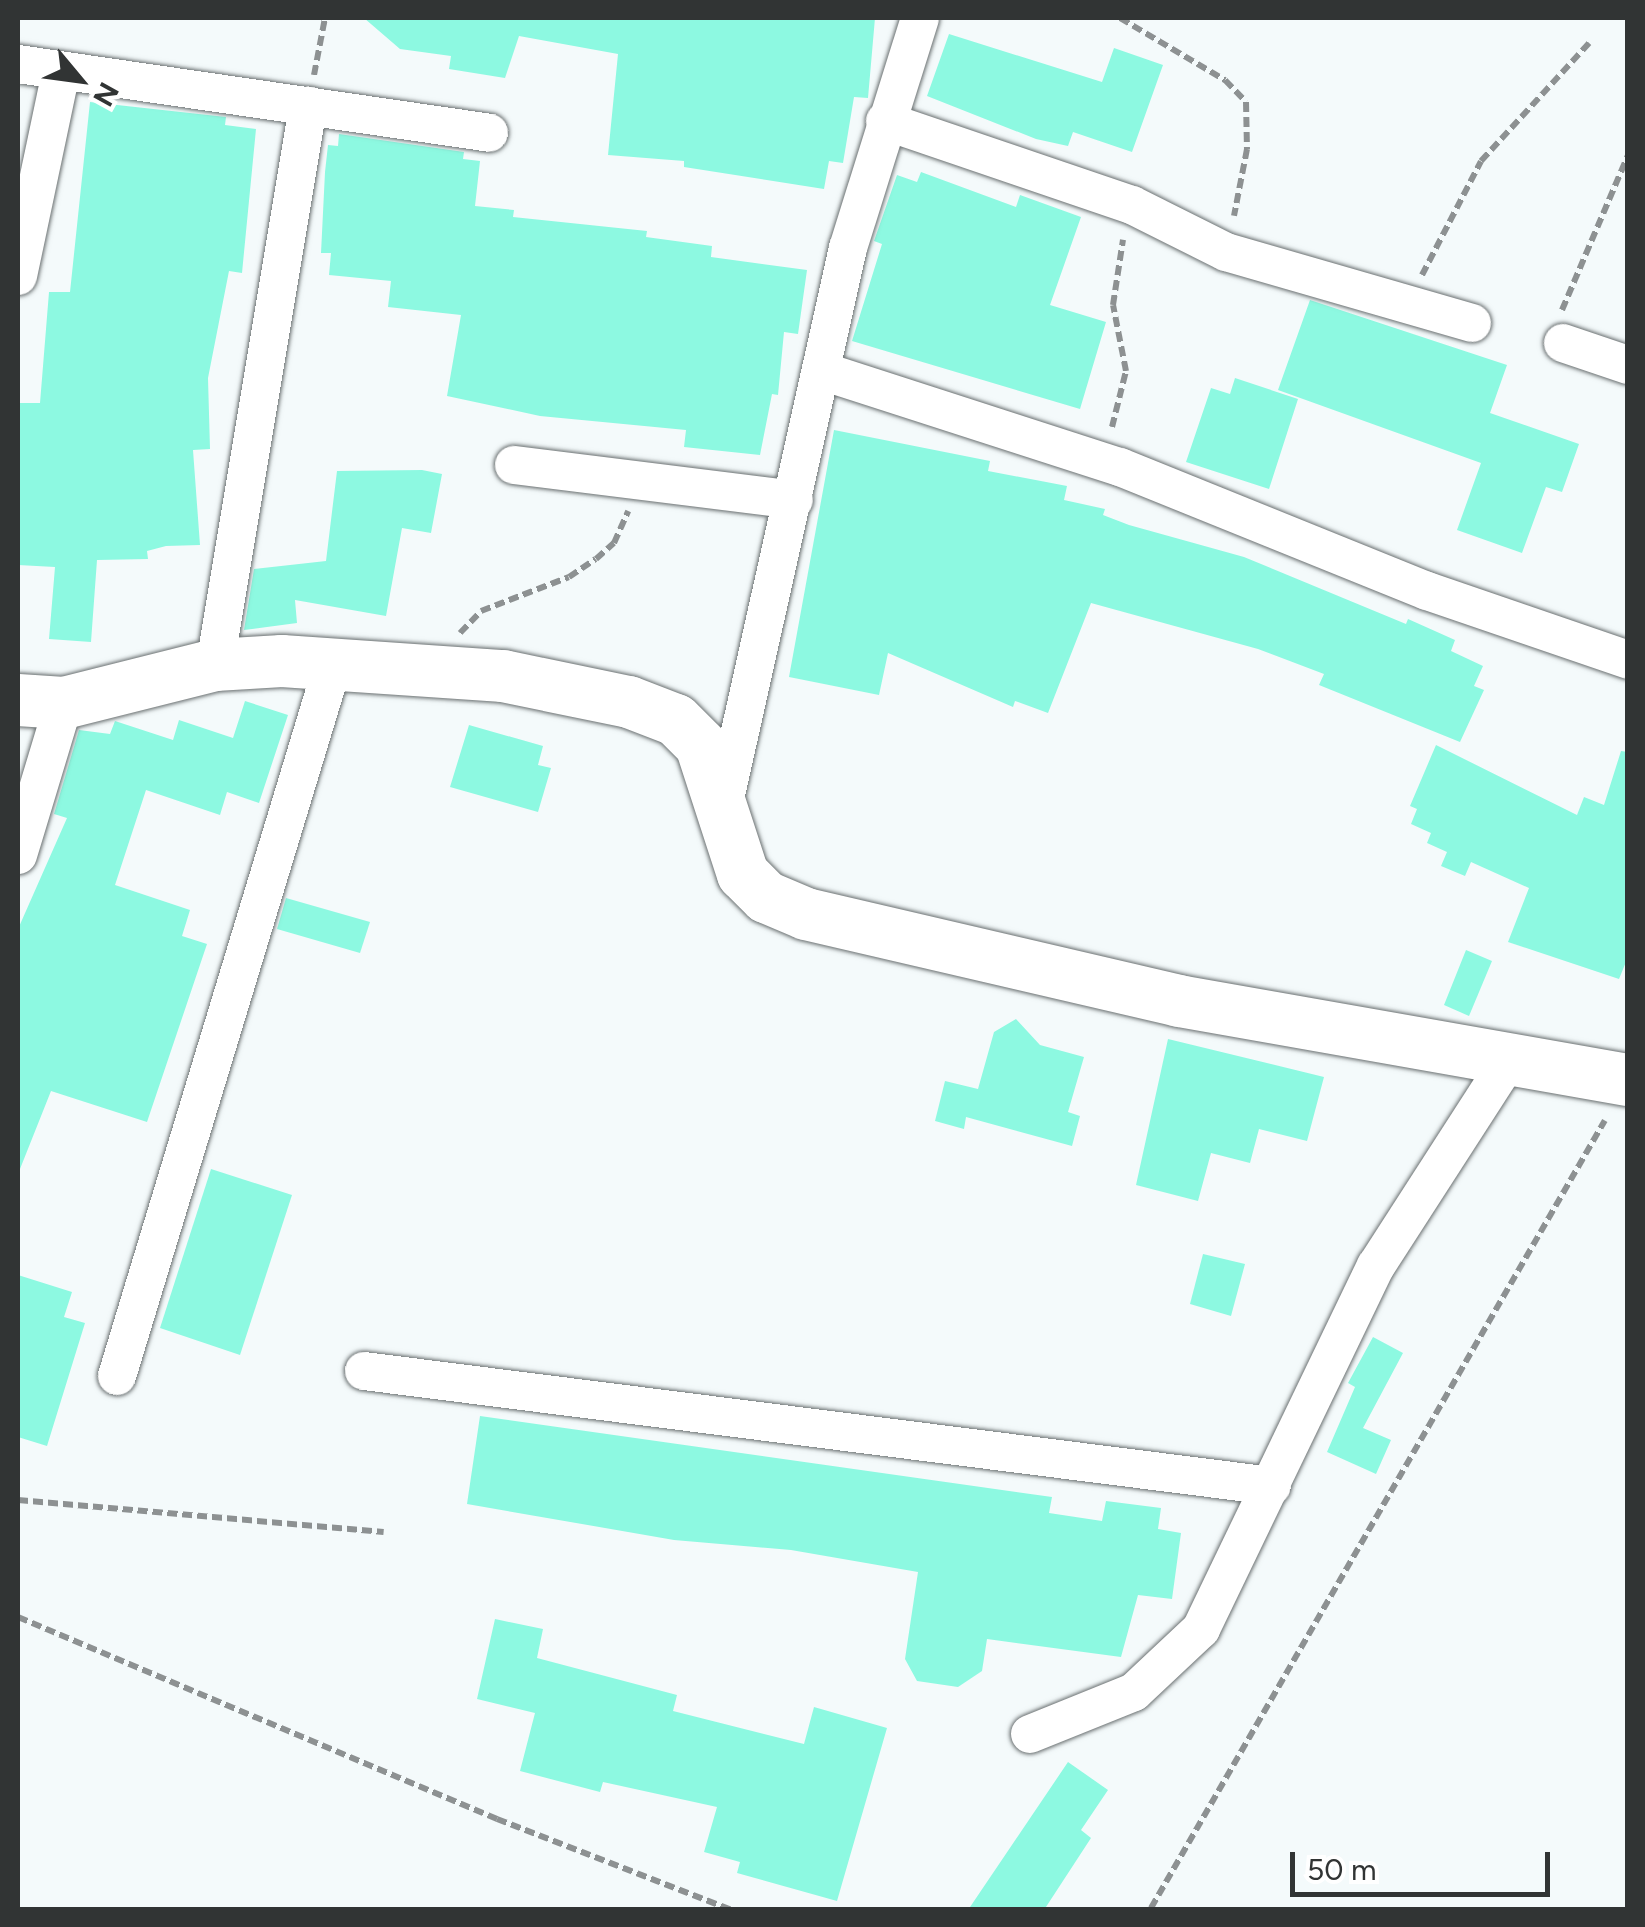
<!DOCTYPE html>
<html>
<head>
<meta charset="utf-8">
<style>
	body { margin:0 }
	#map { position:relative; width:1645px; height:1927px; overflow:hidden; background:#f4fafb; font-family:Figtree,sans-serif }
	div>[style] { position:absolute }
	.building>* { inset:0; background:#8df9e1 }
	.path>* { height:6px; margin-top:-3px; transform-origin:0; background:repeating-linear-gradient(90deg,#8d9192 0 10px,transparent 0 15px) }
	.roads { filter:drop-shadow(0 0 2px #6a7071) drop-shadow(0 0 2px #6a7071) }
	.street>* { height:38px; margin:-19px; padding:0 19px; transform-origin:19px; border-radius:19px; background:#fff }
	.secondary>* { height:52px; margin:-26px; padding:0 26px; transform-origin:26px; border-radius:26px; background:#fff }
	span { translate:-50% -50%; white-space:nowrap; text-align:center; line-height:1.15; -webkit-text-stroke:8px #fff; paint-order:stroke }
	.frame { position:absolute; inset:0; border:20px solid #313434; pointer-events:none }
	.north { position:absolute; left:30px; top:30px; width:100px; height:100px; -webkit-text-stroke:8px #fff; paint-order:stroke; rotate:119deg; font-size:28px; font-weight:700; line-height:40px; text-align:center; color:#313434 }
	.north::after { content:''; display:block; margin:auto; width:35px; height:45px; background:#313434; clip-path:polygon(50% 0,100% 100%,50% 72%,0 100%) }
	.scale { position:absolute; left:1290px; top:1852px; width:260px; height:45px; box-sizing:border-box; border:5px solid #313434; border-top:0; padding-left:12px; font-size:30px; line-height:35px; white-space:nowrap; color:#313434; -webkit-text-stroke:8px #fff; paint-order:stroke }
</style>
</head>
<body>
<div id="map">
	<div class="building">
		<div style="clip-path:polygon(364px 18px,875px 18px,868px 98px,854px 97px,843px 163px,829px 161px,824px 189px,684px 167px,684px 161px,608px 155px,618px 54px,519px 36px,505px 78px,449px 69px,451px 56px,400px 49px)"></div>
		<div style="clip-path:polygon(949px 34px,1102px 82px,1114px 48px,1163px 65px,1132px 152px,1073px 132px,1068px 146px,1036px 139px,927px 96px)"></div>
		<div style="clip-path:polygon(90px 102px,226px 117px,225px 125px,256px 129px,242px 273px,229px 271px,208px 378px,210px 449px,193px 450px,200px 545px,166px 546px,147px 551px,148px 559px,97px 560px,91px 642px,49px 639px,55px 567px,18px 565px,18px 403px,40px 403px,49px 292px,70px 292px)"></div>
		<div style="clip-path:polygon(339px 134px,464px 152px,463px 159px,480px 161px,475px 206px,514px 210px,513px 217px,647px 231px,646px 237px,712px 246px,711px 257px,807px 270px,798px 334px,784px 332px,778px 395px,772px 394px,760px 455px,684px 447px,686px 430px,540px 416px,447px 396px,461px 315px,388px 307px,391px 281px,329px 275px,331px 253px,321px 253px,325px 172px,328px 145px,338px 146px)"></div>
		<div style="clip-path:polygon(921px 172px,1016px 207px,1020px 195px,1081px 217px,1050px 305px,1106px 322px,1080px 409px,852px 341px,882px 244px,874px 241px,897px 175px,917px 182px)"></div>
		<div style="clip-path:polygon(1310px 300px,1507px 365px,1490px 413px,1579px 444px,1562px 492px,1546px 487px,1522px 553px,1457px 530px,1481px 463px,1278px 390px)"></div>
		<div style="clip-path:polygon(1235px 378px,1298px 399px,1269px 489px,1186px 462px,1211px 388px,1230px 394px)"></div>
		<div style="clip-path:polygon(834px 430px,990px 461px,988px 471px,1067px 486px,1064px 500px,1105px 509px,1103px 515px,1129px 525px,1244px 557px,1406px 624px,1408px 619px,1455px 640px,1451px 651px,1483px 666px,1474px 686px,1484px 690px,1460px 742px,1319px 685px,1324px 674px,1258px 649px,1091px 603px,1048px 713px,1015px 701px,1013px 707px,888px 653px,879px 695px,789px 677px)"></div>
		<div style="clip-path:polygon(422px 470px,442px 474px,431px 533px,402px 528px,386px 616px,295px 600px,297px 623px,244px 630px,254px 569px,326px 561px,337px 471px)"></div>
		<div style="clip-path:polygon(245px 701px,288px 715px,259px 803px,227px 792px,220px 815px,146px 790px,115px 885px,190px 910px,182px 936px,207px 944px,147px 1122px,51px 1091px,18px 1174px,18px 929px,67px 818px,54px 814px,79px 730px,110px 734px,115px 721px,173px 740px,179px 720px,233px 738px)"></div>
		<div style="clip-path:polygon(469px 725px,543px 746px,538px 765px,551px 768px,538px 812px,450px 787px)"></div>
		<div style="clip-path:polygon(1436px 745px,1577px 815px,1584px 797px,1604px 805px,1621px 751px,1628px 752px,1628px 957px,1619px 979px,1508px 942px,1529px 888px,1471px 862px,1465px 876px,1441px 866px,1447px 852px,1427px 843px,1431px 833px,1411px 824px,1417px 809px,1410px 806px)"></div>
		<div style="clip-path:polygon(286px 898px,370px 922px,360px 953px,277px 929px)"></div>
		<div style="clip-path:polygon(1466px 950px,1492px 961px,1469px 1016px,1444px 1005px)"></div>
		<div style="clip-path:polygon(1016px 1019px,1040px 1045px,1084px 1057px,1068px 1112px,1080px 1116px,1072px 1146px,966px 1117px,964px 1129px,935px 1121px,945px 1081px,978px 1089px,994px 1032px)"></div>
		<div style="clip-path:polygon(1168px 1039px,1324px 1077px,1307px 1141px,1259px 1129px,1250px 1163px,1211px 1153px,1198px 1201px,1136px 1185px)"></div>
		<div style="clip-path:polygon(211px 1169px,292px 1195px,240px 1355px,160px 1328px)"></div>
		<div style="clip-path:polygon(1203px 1254px,1245px 1264px,1231px 1316px,1190px 1304px)"></div>
		<div style="clip-path:polygon(18px 1275px,72px 1292px,64px 1317px,85px 1323px,47px 1446px,18px 1437px)"></div>
		<div style="clip-path:polygon(1373px 1337px,1403px 1353px,1363px 1428px,1391px 1440px,1376px 1474px,1327px 1452px,1355px 1387px,1348px 1383px)"></div>
		<div style="clip-path:polygon(480px 1416px,1052px 1497px,1049px 1513px,1102px 1521px,1106px 1501px,1161px 1508px,1158px 1529px,1181px 1533px,1172px 1599px,1138px 1595px,1121px 1657px,987px 1639px,982px 1671px,958px 1687px,917px 1681px,905px 1659px,918px 1572px,791px 1550px,674px 1540px,467px 1504px)"></div>
		<div style="clip-path:polygon(495px 1619px,543px 1629px,537px 1658px,677px 1695px,673px 1711px,804px 1744px,814px 1707px,887px 1728px,837px 1901px,737px 1873px,740px 1862px,704px 1852px,717px 1807px,603px 1782px,600px 1792px,520px 1771px,535px 1713px,477px 1699px)"></div>
		<div style="clip-path:polygon(1068px 1762px,1108px 1790px,1081px 1830px,1091px 1838px,1044px 1910px,968px 1910px)"></div>
	</div>
	<div class="path">
		<div style="left:1120px;top:18px;width:122px;rotate:30.6deg"></div>
		<div style="left:1225px;top:80px;width:30px;rotate:46deg"></div>
		<div style="left:1246px;top:102px;width:47px;rotate:88.8deg"></div>
		<div style="left:1247px;top:149px;width:68px;rotate:101deg"></div>
		<div style="left:314px;top:75px;width:58px;rotate:-79.1deg"></div>
		<div style="left:1422px;top:275px;width:128px;rotate:-62.6deg"></div>
		<div style="left:1481px;top:161px;width:160px;rotate:-47.5deg"></div>
		<div style="left:1562px;top:310px;width:168px;rotate:-66.9deg"></div>
		<div style="left:1112px;top:427px;width:58px;rotate:-76deg"></div>
		<div style="left:1126px;top:371px;width:67px;rotate:-101.1deg"></div>
		<div style="left:1113px;top:305px;width:66px;rotate:-81.3deg"></div>
		<div style="left:460px;top:633px;width:30px;rotate:-46deg"></div>
		<div style="left:481px;top:611px;width:94px;rotate:-21.1deg"></div>
		<div style="left:569px;top:577px;width:32px;rotate:-34deg"></div>
		<div style="left:596px;top:559px;width:24px;rotate:-42deg"></div>
		<div style="left:614px;top:543px;width:35px;rotate:-66deg"></div>
		<div style="left:18px;top:1500px;width:367px;rotate:5deg"></div>
		<div style="left:18px;top:1617px;width:520px;rotate:22.87deg"></div>
		<div style="left:497px;top:1819px;width:252px;rotate:21.2deg"></div>
		<div style="left:1151px;top:1908px;width:909px;rotate:-60.05deg"></div>
	</div>
	<div class="roads">
		<div class="street">
			<div style="left:18px;top:64px;width:476px;rotate:8.3deg"></div>
			<div style="left:885px;top:121px;width:261px;rotate:18.8deg"></div>
			<div style="left:1132px;top:205px;width:105px;rotate:26.6deg"></div>
			<div style="left:1226px;top:252px;width:256px;rotate:16.1deg"></div>
			<div style="left:18px;top:276px;width:208px;rotate:-78.1deg"></div>
			<div style="left:1563px;top:343px;width:69px;rotate:18.7deg"></div>
			<div style="left:822px;top:371px;width:313px;rotate:17.9deg"></div>
			<div style="left:1120px;top:467px;width:331px;rotate:22deg"></div>
			<div style="left:1427px;top:591px;width:213px;rotate:18.9deg"></div>
			<div style="left:514px;top:465px;width:282px;rotate:7.1deg"></div>
			<div style="left:215px;top:665px;width:567px;rotate:-80.55deg"></div>
			<div style="left:723px;top:808px;width:574px;rotate:-77.42deg"></div>
			<div style="left:848px;top:248px;width:241px;rotate:-72.6deg"></div>
			<div style="left:18px;top:855px;width:159px;rotate:-73.2deg"></div>
			<div style="left:364px;top:1371px;width:915px;rotate:7.22deg"></div>
			<div style="left:117px;top:1376px;width:747px;rotate:-73.12deg"></div>
			<div style="left:1030px;top:1734px;width:112px;rotate:-22deg"></div>
			<div style="left:1134px;top:1692px;width:92px;rotate:-43.2deg"></div>
			<div style="left:1201px;top:1629px;width:403px;rotate:-64.3deg"></div>
			<div style="left:1376px;top:1266px;width:244px;rotate:-57.2deg"></div>
		</div>
		<div class="secondary">
			<div style="left:18px;top:700px;width:46px;rotate:3.7deg"></div>
			<div style="left:64px;top:703px;width:156px;rotate:-14.1deg"></div>
			<div style="left:215px;top:665px;width:67px;rotate:-3.4deg"></div>
			<div style="left:282px;top:661px;width:222px;rotate:3.9deg"></div>
			<div style="left:503px;top:676px;width:129px;rotate:11.7deg"></div>
			<div style="left:629px;top:702px;width:50px;rotate:21deg"></div>
			<div style="left:676px;top:720px;width:35px;rotate:45deg"></div>
			<div style="left:701px;top:745px;width:136px;rotate:72deg"></div>
			<div style="left:743px;top:874px;width:33px;rotate:45deg"></div>
			<div style="left:766px;top:897px;width:43px;rotate:23deg"></div>
			<div style="left:806px;top:914px;width:383px;rotate:13.1deg"></div>
			<div style="left:1179px;top:1001px;width:456px;rotate:10deg"></div>
		</div>
	</div>
	<div class="frame"></div>
	<div class="north">N</div>
	<div class="scale">50 m</div>
</div>
</body>
</html>
